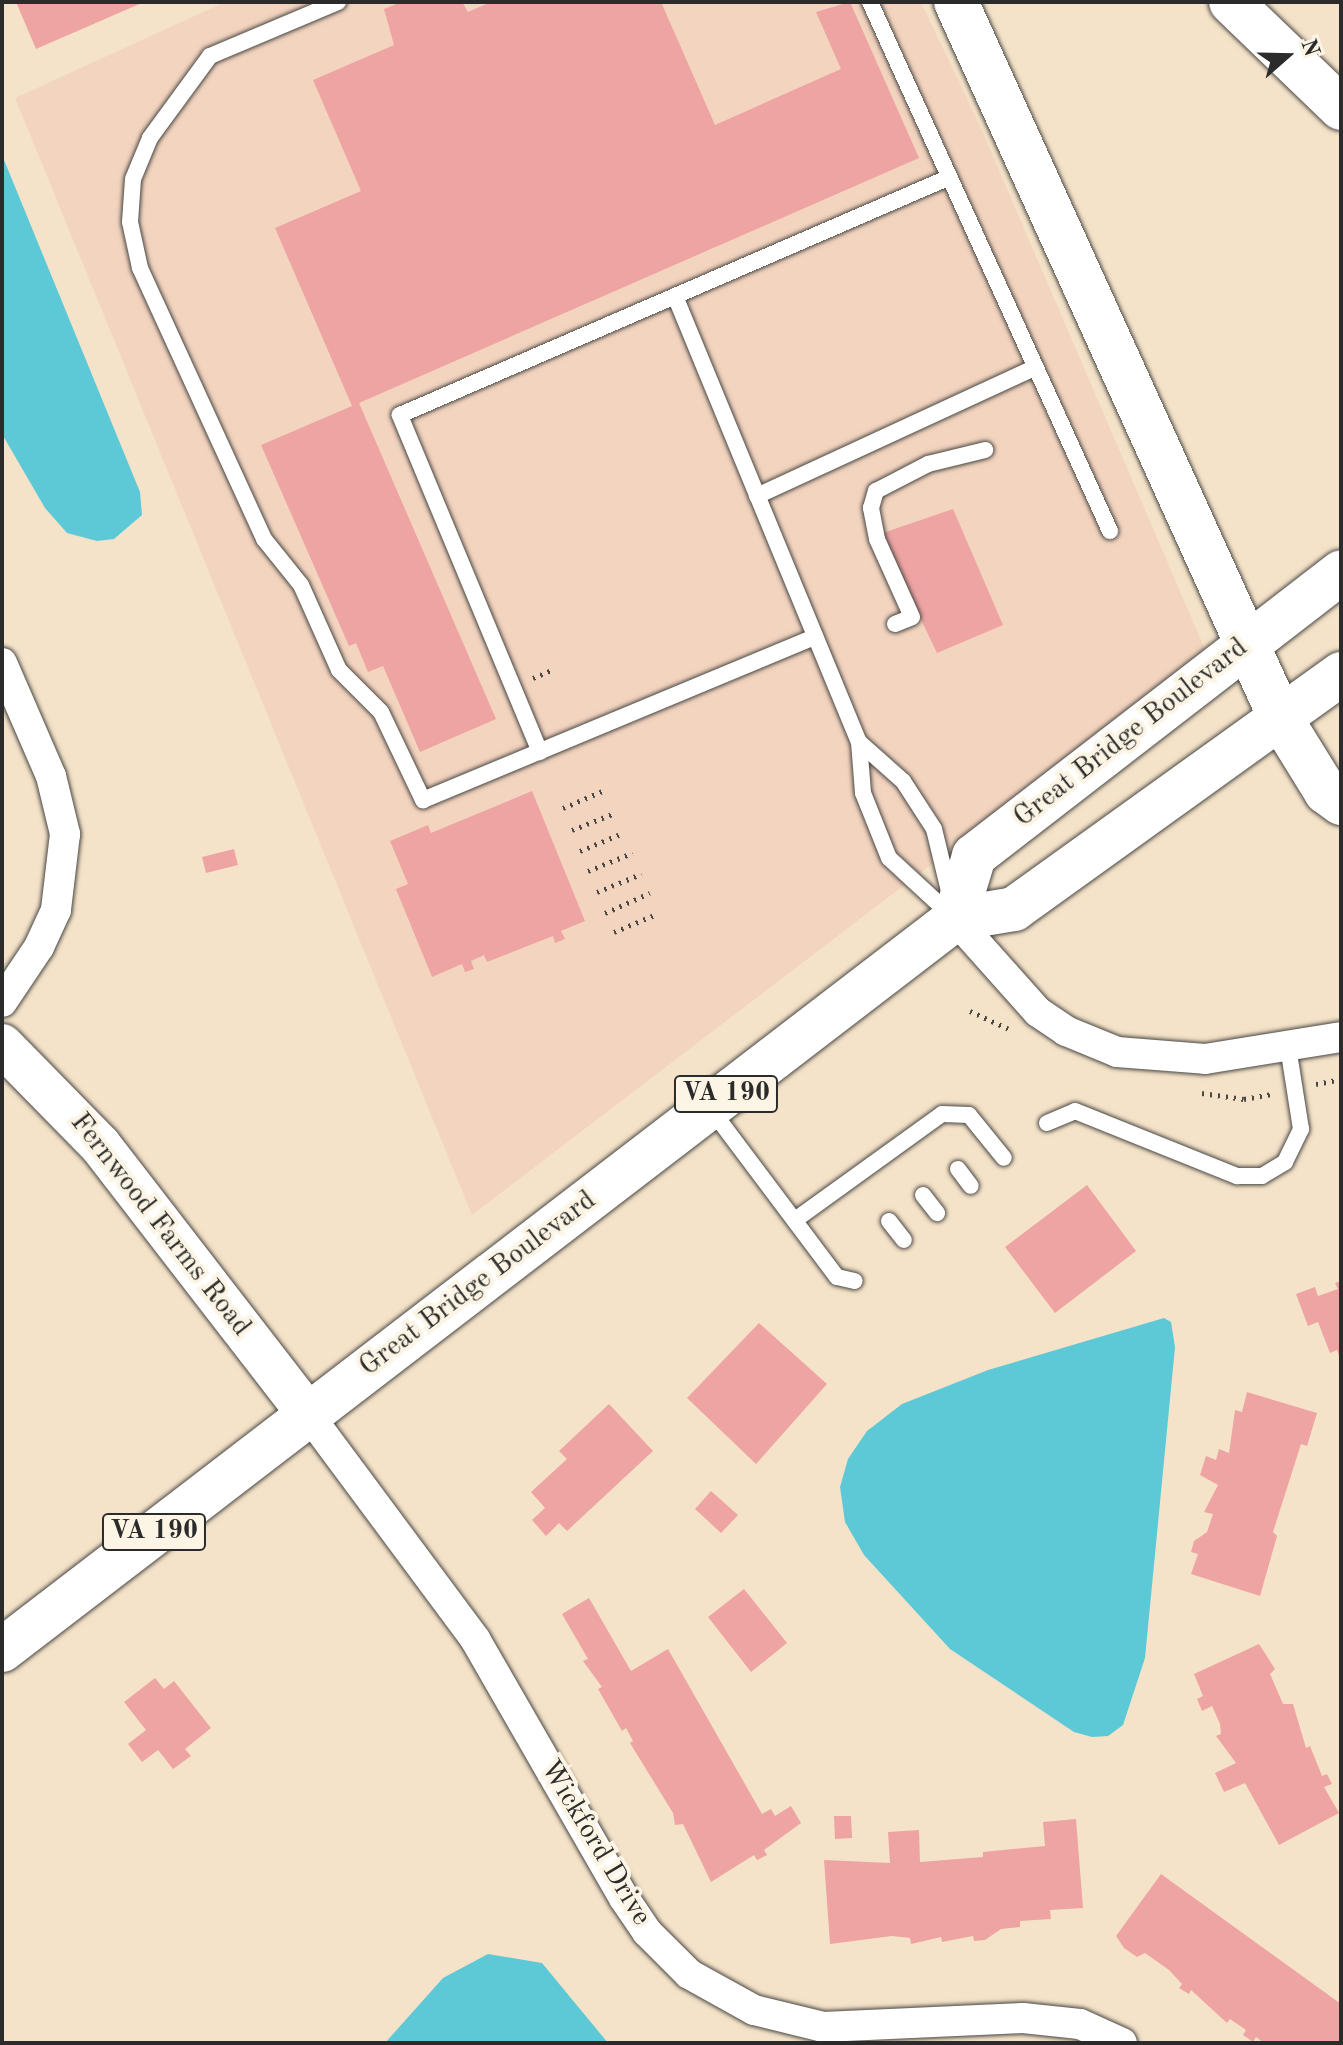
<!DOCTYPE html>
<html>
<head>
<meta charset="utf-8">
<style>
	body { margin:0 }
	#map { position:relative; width:1343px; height:2045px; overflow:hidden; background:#f5e3c9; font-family:"Old Standard TT",serif }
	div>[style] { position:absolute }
	.built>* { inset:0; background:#f3d4bf }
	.water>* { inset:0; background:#5dc8d6 }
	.building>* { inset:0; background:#eea4a3 }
	.path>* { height:5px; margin-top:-2.5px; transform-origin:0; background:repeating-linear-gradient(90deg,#494743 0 2px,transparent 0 8px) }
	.roads { filter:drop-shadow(0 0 2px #494743) drop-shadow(0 0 2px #494743) }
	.lane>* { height:16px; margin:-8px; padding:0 8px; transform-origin:8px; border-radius:8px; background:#fff }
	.street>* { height:30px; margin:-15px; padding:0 15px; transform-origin:15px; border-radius:15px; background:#fff }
	.secondary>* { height:42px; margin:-21px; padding:0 21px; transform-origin:21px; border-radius:21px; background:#fff }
	.primary>* { height:44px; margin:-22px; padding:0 22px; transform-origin:22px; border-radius:22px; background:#fff }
	.highway>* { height:44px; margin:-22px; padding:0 22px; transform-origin:22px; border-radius:22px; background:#fff }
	span { translate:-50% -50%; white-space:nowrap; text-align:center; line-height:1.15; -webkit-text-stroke:8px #fcf5e5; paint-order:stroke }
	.shield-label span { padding:2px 6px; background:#fcf5e5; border:2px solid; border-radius:6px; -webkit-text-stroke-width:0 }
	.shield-label { font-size:26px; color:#2b2b2b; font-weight:700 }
	.street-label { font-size:28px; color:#2b2b2b }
	.frame { position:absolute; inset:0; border:4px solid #2b2b2b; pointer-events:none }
	.north { position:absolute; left:1247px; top:16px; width:80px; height:80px; -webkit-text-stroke:6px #fcf5e5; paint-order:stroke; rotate:70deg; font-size:22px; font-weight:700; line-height:32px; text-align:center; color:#2b2b2b }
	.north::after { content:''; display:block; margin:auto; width:28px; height:36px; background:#2b2b2b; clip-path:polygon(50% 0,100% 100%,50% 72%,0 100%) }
</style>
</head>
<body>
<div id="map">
	<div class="built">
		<div style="clip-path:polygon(225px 2px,921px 2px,980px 126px,1207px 654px,472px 1215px,15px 98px)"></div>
	</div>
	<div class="water">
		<div style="clip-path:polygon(2px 155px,140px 492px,142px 515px,114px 539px,97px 541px,67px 533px,45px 508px,2px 434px)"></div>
		<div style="clip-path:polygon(1164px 1318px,1171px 1322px,1175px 1347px,1145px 1658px,1123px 1725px,1108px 1736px,1092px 1737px,1074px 1732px,950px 1649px,864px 1555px,845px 1522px,840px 1487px,848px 1459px,867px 1431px,902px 1404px,988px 1370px)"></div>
		<div style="clip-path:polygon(488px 1954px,542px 1963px,608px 2043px,385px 2043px,443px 1978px)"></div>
	</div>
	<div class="building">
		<div style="clip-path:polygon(16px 2px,144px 2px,36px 49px)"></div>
		<div style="clip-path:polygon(401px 2px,462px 2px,468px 12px,491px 2px,661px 2px,715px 125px,841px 69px,816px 12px,850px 2px,919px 158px,359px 403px,496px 719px,420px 752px,383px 666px,368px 672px,356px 643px,349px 646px,261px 445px,352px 406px,275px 228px,361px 191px,313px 80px,394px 45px,384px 9px)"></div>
		<div style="clip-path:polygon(953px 509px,1003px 625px,937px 653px,880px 534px)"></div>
		<div style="clip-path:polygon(532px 791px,585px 921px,561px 931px,565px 939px,555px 943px,553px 936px,487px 962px,484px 955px,471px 961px,474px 969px,465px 972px,462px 964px,432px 977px,396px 889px,408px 884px,390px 841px,428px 825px,431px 833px)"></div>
		<div style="clip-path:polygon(234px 849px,238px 865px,206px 873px,202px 857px)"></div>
		<div style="clip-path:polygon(1087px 1185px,1136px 1251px,1055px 1313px,1005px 1247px)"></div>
		<div style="clip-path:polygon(1341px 1281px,1341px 1361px,1337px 1350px,1330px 1353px,1318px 1322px,1308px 1326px,1296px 1294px,1315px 1287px,1318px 1296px,1338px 1289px,1335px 1283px)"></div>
		<div style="clip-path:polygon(759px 1323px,827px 1384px,756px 1464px,687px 1398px)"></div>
		<div style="clip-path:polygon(1247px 1392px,1317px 1413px,1307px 1446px,1301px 1444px,1273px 1532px,1277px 1536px,1260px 1596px,1191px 1574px,1198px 1554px,1191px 1552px,1194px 1541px,1207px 1532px,1213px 1514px,1204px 1512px,1218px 1485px,1200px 1475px,1206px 1456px,1216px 1460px,1219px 1449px,1229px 1453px,1235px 1410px,1242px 1412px)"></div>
		<div style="clip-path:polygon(609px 1404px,653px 1451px,567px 1531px,559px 1523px,546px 1536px,532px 1520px,545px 1508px,531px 1492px,567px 1459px,559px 1451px)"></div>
		<div style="clip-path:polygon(711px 1491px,738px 1515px,721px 1533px,695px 1509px)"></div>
		<div style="clip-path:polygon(744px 1589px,787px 1643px,751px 1672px,708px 1617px)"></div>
		<div style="clip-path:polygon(589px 1598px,631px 1671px,668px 1649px,762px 1814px,771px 1809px,775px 1816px,791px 1806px,801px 1823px,764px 1850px,767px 1855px,757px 1860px,754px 1855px,711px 1882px,683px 1824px,675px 1825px,673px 1813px,630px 1743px,633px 1741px,626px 1728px,622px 1731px,598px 1689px,602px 1687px,583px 1661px,588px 1659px,562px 1614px)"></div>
		<div style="clip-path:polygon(1259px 1644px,1275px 1669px,1270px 1674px,1283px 1704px,1293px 1704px,1306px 1748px,1310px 1746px,1322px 1776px,1327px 1774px,1332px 1784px,1324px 1787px,1339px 1813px,1279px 1845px,1245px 1783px,1224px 1792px,1215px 1773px,1236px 1763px,1216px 1736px,1221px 1734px,1220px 1724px,1212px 1706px,1202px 1711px,1197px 1699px,1203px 1696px,1194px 1674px)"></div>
		<div style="clip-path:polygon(155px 1678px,164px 1689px,174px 1681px,211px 1728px,185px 1749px,191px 1756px,173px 1769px,158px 1750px,142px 1762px,128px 1744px,146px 1730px,124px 1702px)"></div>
		<div style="clip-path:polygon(834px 1816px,851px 1816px,852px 1838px,835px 1839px)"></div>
		<div style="clip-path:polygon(1076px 1819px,1083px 1908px,1050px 1910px,1051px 1919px,1020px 1921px,1020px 1927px,1001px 1929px,985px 1940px,974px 1941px,973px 1936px,942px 1942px,941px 1937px,911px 1944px,910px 1938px,892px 1936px,830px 1944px,824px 1860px,890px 1863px,888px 1832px,919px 1830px,920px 1862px,983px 1857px,983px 1852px,1045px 1846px,1043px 1822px)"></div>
		<div style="clip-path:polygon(1161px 1874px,1341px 2004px,1341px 2043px,1264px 2043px,1256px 2037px,1253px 2042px,1243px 2035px,1246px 2030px,1230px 2019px,1227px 2023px,1191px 1990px,1189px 1994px,1179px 1988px,1182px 1984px,1169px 1970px,1145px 1953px,1137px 1957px,1124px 1948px,1116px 1936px)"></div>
	</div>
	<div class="path">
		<div style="left:533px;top:678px;width:23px;rotate:-23deg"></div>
		<div style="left:563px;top:808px;width:46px;rotate:-23.2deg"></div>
		<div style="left:572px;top:830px;width:46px;rotate:-21.6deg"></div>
		<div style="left:580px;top:851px;width:47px;rotate:-22.7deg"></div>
		<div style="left:588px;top:871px;width:48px;rotate:-22.2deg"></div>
		<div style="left:597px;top:892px;width:48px;rotate:-22.2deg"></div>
		<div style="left:605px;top:913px;width:49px;rotate:-24deg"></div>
		<div style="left:614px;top:932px;width:47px;rotate:-22.7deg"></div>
		<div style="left:970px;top:1011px;width:43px;rotate:24.8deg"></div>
		<div style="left:1316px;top:1084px;width:25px;rotate:-11deg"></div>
		<div style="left:1202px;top:1093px;width:42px;rotate:8.1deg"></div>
		<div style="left:1244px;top:1099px;width:27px;rotate:-10deg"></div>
	</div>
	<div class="roads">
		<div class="lane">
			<div style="left:338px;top:2px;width:139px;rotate:157.1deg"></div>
			<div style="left:210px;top:56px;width:102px;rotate:126.2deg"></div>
			<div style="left:150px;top:138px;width:44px;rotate:112.5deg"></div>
			<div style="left:133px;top:179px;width:43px;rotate:94deg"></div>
			<div style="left:130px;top:222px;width:47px;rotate:77.7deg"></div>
			<div style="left:140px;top:268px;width:298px;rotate:65.4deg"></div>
			<div style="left:264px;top:539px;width:59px;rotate:51.2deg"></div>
			<div style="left:301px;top:585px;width:93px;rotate:65.9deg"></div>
			<div style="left:339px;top:670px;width:59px;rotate:45deg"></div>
			<div style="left:381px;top:712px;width:98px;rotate:64.5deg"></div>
			<div style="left:423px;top:800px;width:425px;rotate:-22.6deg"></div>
			<div style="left:870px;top:2px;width:581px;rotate:65.6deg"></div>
			<div style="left:675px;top:296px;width:482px;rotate:67.6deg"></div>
			<div style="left:859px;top:742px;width:51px;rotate:85.5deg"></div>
			<div style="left:863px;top:793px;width:70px;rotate:68.2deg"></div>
			<div style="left:889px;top:858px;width:87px;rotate:42.7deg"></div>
			<div style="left:757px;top:496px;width:307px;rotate:-24.8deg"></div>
			<div style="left:895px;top:624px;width:18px;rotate:-22deg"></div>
			<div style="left:912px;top:617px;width:85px;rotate:-114.2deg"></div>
			<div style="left:877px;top:539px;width:32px;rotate:-101deg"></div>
			<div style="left:871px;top:508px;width:18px;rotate:-74deg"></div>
			<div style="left:876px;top:491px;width:59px;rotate:-27.4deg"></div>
			<div style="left:928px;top:464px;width:59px;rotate:-13.8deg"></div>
			<div style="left:859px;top:742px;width:59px;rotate:41.6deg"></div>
			<div style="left:903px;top:781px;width:57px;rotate:57.1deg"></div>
			<div style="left:934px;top:829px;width:68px;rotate:76.4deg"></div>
			<div style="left:540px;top:752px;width:365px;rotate:-112.6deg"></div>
			<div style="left:400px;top:415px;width:599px;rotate:-23.4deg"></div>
			<div style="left:710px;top:1108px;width:211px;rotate:53.1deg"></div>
			<div style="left:837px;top:1277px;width:18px;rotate:13deg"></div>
			<div style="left:1047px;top:1123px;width:30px;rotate:-23deg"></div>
			<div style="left:1075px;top:1111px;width:175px;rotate:21.9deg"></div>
			<div style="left:1237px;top:1176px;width:25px"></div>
			<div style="left:1262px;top:1176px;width:27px;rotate:-31deg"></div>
			<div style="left:1285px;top:1162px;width:37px;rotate:-64deg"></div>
			<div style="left:1301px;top:1129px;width:83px;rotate:-99deg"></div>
			<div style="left:958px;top:1169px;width:21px;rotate:53deg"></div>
			<div style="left:923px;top:1195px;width:23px;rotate:52deg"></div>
			<div style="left:795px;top:1220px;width:181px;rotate:-35.8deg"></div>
			<div style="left:942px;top:1114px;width:27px;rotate:2deg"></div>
			<div style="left:969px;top:1115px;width:55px;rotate:50.9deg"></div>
			<div style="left:889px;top:1221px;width:24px;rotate:52deg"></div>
		</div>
		<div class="street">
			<div style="left:2px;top:663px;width:123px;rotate:66.6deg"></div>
			<div style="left:51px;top:776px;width:60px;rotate:76.4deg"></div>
			<div style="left:65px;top:834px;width:77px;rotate:96.8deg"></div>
			<div style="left:56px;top:910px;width:41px;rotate:114.7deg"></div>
			<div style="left:39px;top:947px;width:66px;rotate:123.9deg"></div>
			<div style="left:955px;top:919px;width:125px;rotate:48.3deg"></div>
			<div style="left:1038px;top:1012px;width:34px;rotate:34deg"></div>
			<div style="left:1066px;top:1031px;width:55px;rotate:22.4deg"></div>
			<div style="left:1117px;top:1052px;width:88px;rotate:4.5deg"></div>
			<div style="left:1205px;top:1059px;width:138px;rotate:-9.2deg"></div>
			<div style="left:308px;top:1414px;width:280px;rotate:53.4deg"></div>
			<div style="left:475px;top:1639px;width:299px;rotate:60.1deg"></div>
			<div style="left:624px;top:1898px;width:41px;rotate:55.9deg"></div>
			<div style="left:647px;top:1932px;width:59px;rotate:45deg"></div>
			<div style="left:689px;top:1974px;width:74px;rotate:29deg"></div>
			<div style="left:754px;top:2010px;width:71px;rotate:13.8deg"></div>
			<div style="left:823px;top:2027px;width:200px;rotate:-2.6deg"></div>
			<div style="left:1023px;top:2018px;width:57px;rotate:6deg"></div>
			<div style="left:1080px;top:2024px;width:46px;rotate:24.3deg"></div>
		</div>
		<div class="secondary">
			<div style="left:2px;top:1045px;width:140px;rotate:45.6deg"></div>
			<div style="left:100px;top:1145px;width:340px;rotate:52.3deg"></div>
		</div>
		<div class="primary">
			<div style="left:955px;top:919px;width:66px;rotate:-73.2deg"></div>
			<div style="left:974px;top:856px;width:464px;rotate:-37.7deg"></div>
			<div style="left:2px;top:1650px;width:1201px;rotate:-37.49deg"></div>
			<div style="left:955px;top:919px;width:60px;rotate:-9.6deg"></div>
			<div style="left:1014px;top:909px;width:403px;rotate:-35.7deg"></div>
		</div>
		<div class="highway">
			<div style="left:956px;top:2px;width:787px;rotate:65.62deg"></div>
			<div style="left:1281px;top:719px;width:86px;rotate:58.3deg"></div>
			<div style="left:1326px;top:792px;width:19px;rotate:36deg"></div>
			<div style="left:1231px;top:2px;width:153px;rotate:43.9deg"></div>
		</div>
	</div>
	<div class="shield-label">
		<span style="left:726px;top:1094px">VA 190</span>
		<span style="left:154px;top:1532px">VA 190</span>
	</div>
	<div class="street-label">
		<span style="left:1131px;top:733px;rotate:-38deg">Great Bridge Boulevard</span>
		<span style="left:160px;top:1225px;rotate:52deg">Fernwood Farms Road</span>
		<span style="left:478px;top:1284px;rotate:-37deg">Great Bridge Boulevard</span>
		<span style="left:595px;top:1843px;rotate:59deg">Wickford Drive</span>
	</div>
	<div class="frame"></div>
	<div class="north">N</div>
</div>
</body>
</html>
